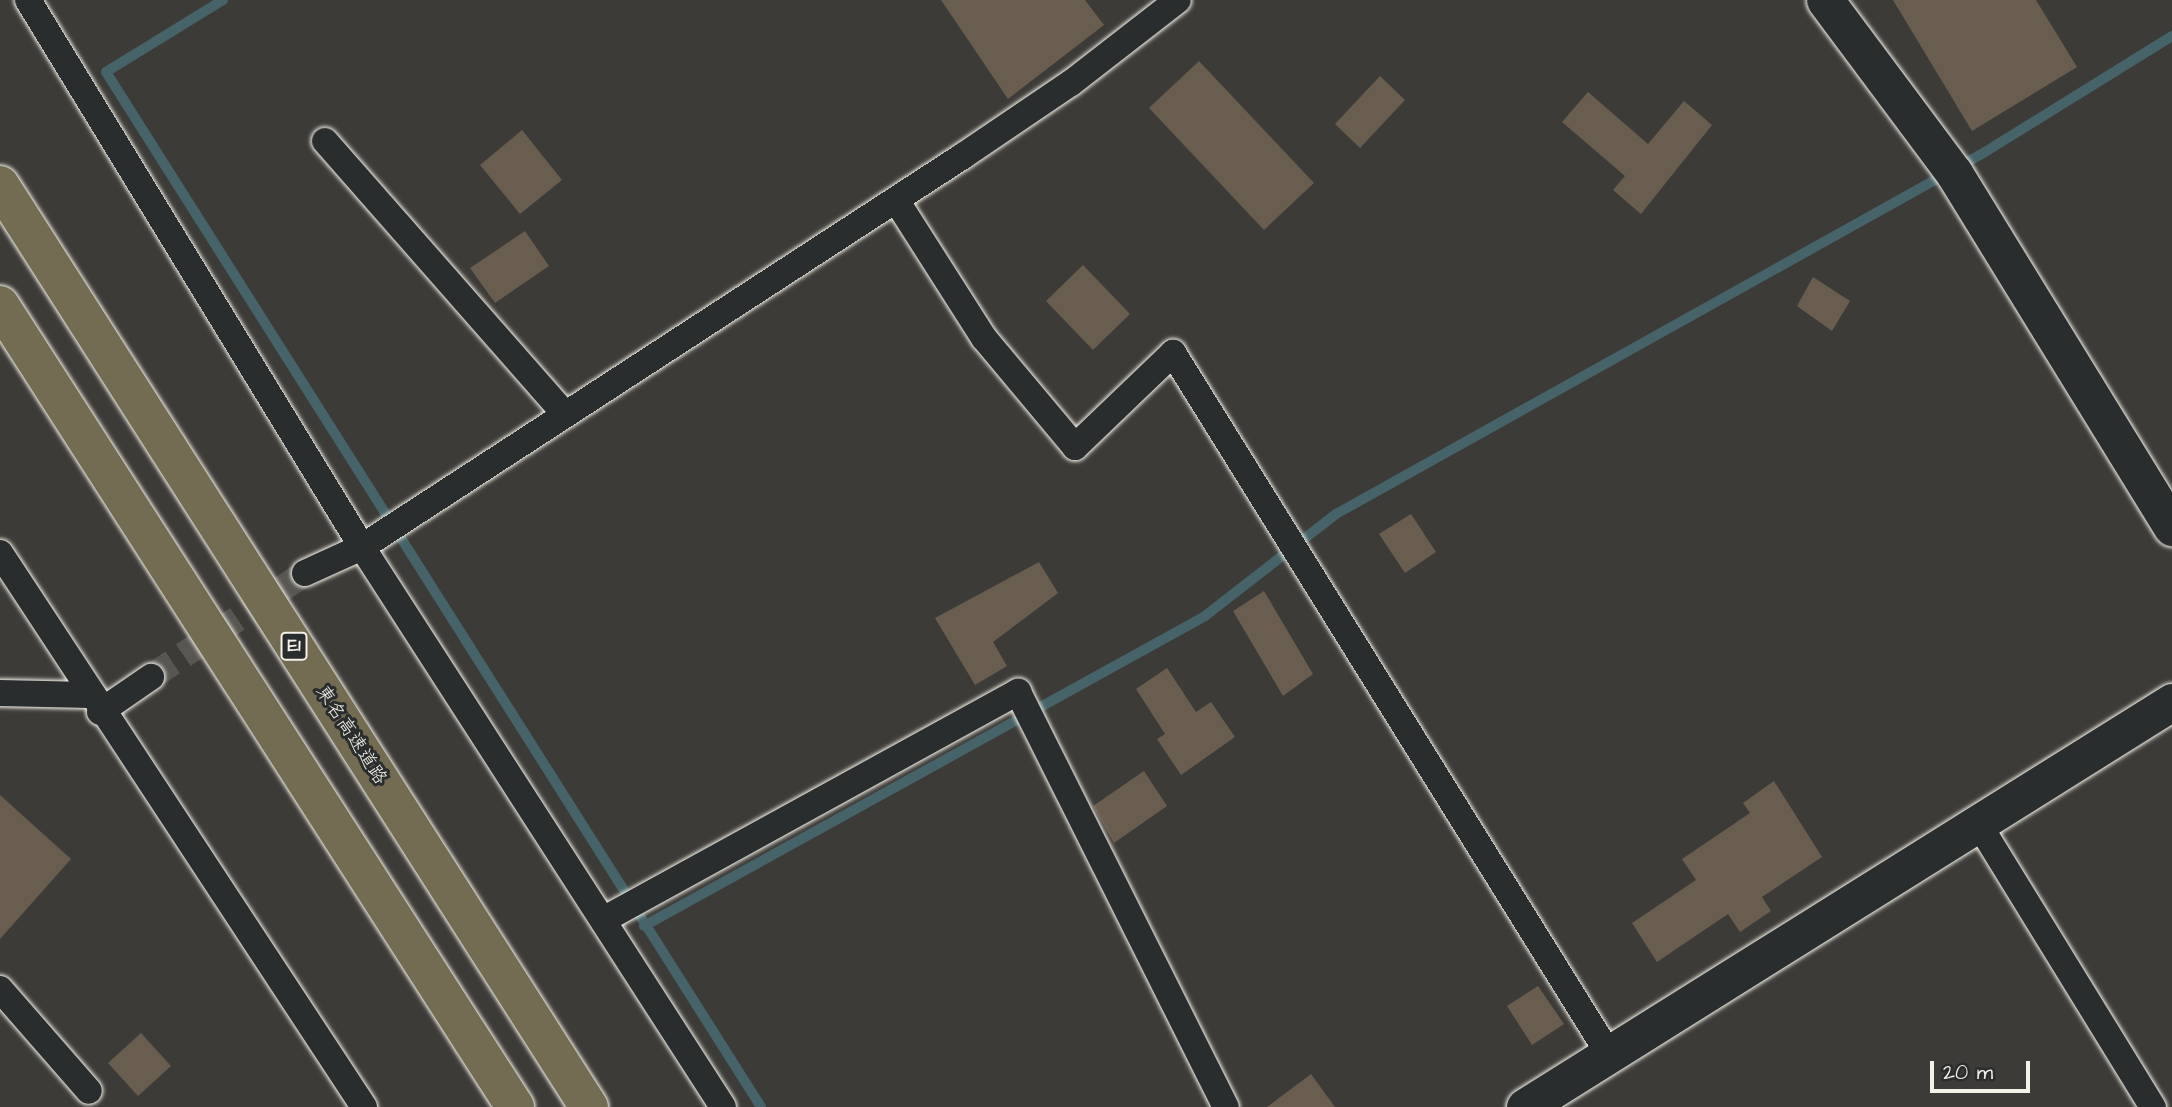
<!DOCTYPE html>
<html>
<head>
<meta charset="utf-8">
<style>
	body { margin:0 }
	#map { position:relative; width:2172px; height:1107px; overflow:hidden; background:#3d3b38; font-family:"Architects Daughter","Klee One",sans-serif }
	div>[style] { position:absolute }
	.stream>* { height:10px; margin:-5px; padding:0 5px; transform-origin:5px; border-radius:5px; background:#456368 }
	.building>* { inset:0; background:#685d4f }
	.street-tunnel>* { height:26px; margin-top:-13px; transform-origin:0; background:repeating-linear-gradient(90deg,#585652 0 26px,transparent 0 39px) }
	.roads { filter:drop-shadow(0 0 2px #f4f1e8) drop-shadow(0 0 2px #f4f1e8) }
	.street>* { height:26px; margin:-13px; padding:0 13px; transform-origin:13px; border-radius:13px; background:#2a2d2e }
	.secondary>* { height:37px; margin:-18.5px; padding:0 18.5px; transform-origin:18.5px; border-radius:18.5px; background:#2a2d2e }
	.highway>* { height:38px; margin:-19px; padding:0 19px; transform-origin:19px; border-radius:19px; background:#736b52 }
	span { translate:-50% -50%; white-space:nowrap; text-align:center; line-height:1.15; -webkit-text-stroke:6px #2a2d2e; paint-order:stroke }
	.shield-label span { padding:2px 5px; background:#2a2d2e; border:2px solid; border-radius:5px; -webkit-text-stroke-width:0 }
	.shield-label { font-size:18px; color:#f4f1e8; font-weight:700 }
	.street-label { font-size:19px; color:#f4f1e8 }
	.scale { position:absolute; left:1930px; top:1061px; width:100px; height:32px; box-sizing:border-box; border:4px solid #f4f1e8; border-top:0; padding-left:9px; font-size:21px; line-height:24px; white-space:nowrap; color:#f4f1e8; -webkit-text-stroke:5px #2a2d2e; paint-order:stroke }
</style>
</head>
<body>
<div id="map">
	<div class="stream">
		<div style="left:223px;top:0;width:137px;rotate:148.4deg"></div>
		<div style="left:106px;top:72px;width:1225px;rotate:57.67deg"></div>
		<div style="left:644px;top:926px;width:641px;rotate:-28.92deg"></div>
		<div style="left:1205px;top:616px;width:166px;rotate:-37.9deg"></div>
		<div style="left:1336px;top:514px;width:743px;rotate:-29.15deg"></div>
		<div style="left:1985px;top:152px;width:220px;rotate:-31.8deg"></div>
	</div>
	<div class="building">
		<div style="clip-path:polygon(941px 0,1085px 0,1104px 25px,1008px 99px)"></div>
		<div style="clip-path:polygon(1893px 0,2036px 0,2077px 67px,1972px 131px)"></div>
		<div style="clip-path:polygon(1199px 61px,1314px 183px,1264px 230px,1149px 108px)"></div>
		<div style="clip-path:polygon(1380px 76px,1405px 100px,1360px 148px,1335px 124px)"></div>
		<div style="clip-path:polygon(1588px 92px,1648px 144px,1684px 101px,1712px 125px,1641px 214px,1613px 190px,1625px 176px,1562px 122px)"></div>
		<div style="clip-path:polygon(522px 130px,562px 180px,520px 214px,480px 165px)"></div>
		<div style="clip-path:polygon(525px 231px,549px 266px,495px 303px,470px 268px)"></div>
		<div style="clip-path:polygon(1083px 265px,1130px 314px,1093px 350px,1046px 301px)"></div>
		<div style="clip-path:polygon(1813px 277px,1850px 301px,1832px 331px,1797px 306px)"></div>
		<div style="clip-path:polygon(1411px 514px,1436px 552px,1405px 573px,1379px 534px)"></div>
		<div style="clip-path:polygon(1039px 562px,1058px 593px,993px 642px,1007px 666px,975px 685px,935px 618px)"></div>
		<div style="clip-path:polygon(1264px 591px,1313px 674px,1283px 696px,1233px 611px)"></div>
		<div style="clip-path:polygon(1167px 668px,1196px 712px,1211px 702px,1235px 737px,1181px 775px,1157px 739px,1165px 734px,1136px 689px)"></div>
		<div style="clip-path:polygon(1144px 771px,1167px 806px,1114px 843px,1093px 806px)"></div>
		<div style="clip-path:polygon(1774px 781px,1822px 857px,1762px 897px,1771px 911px,1740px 932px,1728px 914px,1657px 962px,1632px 923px,1696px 880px,1682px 859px,1750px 813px,1743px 803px)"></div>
		<div style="clip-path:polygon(0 795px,71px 859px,0 939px)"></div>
		<div style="clip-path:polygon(1538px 986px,1564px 1024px,1532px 1045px,1507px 1006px)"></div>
		<div style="clip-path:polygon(141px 1033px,171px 1066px,138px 1096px,108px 1063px)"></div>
		<div style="clip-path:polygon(1311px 1074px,1335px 1107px,1267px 1107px)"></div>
	</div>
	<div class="street-tunnel">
		<div style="left:151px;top:677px;width:186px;rotate:-34deg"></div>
	</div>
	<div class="roads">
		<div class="street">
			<div style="left:28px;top:0;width:641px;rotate:58.59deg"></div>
			<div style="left:362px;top:547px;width:666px;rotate:57.19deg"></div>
			<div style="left:325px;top:141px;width:363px;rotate:48.7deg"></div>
			<div style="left:896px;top:200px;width:164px;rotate:57.5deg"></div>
			<div style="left:984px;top:338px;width:142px;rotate:50.1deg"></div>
			<div style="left:1075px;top:447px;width:136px;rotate:-43.8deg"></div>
			<div style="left:1173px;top:353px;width:828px;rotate:58.13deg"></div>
			<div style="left:0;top:553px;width:663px;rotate:56.69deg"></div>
			<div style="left:305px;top:573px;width:63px;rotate:-24.5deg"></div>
			<div style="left:362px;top:547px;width:717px;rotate:-33.05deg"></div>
			<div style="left:963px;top:156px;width:130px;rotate:-34.1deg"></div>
			<div style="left:1071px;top:83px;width:135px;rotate:-37.8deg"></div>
			<div style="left:0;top:693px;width:89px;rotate:1.3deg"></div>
			<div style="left:100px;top:712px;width:62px;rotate:-34.5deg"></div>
			<div style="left:1978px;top:823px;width:334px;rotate:58.4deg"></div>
			<div style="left:603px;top:920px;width:474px;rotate:-28.8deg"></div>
			<div style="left:1018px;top:692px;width:464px;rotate:63.4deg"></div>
			<div style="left:0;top:989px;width:135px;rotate:48.9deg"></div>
		</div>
		<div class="secondary">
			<div style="left:1825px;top:0;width:216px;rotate:53.3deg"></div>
			<div style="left:1954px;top:173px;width:416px;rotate:58.4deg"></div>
			<div style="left:1525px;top:1107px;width:763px;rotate:-32.05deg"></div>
		</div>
		<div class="highway">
			<div style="left:0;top:185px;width:1094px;rotate:57.43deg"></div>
			<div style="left:0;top:305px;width:953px;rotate:57.29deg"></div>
		</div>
	</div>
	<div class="shield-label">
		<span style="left:294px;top:646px">E1</span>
	</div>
	<div class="street-label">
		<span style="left:351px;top:735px;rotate:57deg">東名高速道路</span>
	</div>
	<div class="scale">20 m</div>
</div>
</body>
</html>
